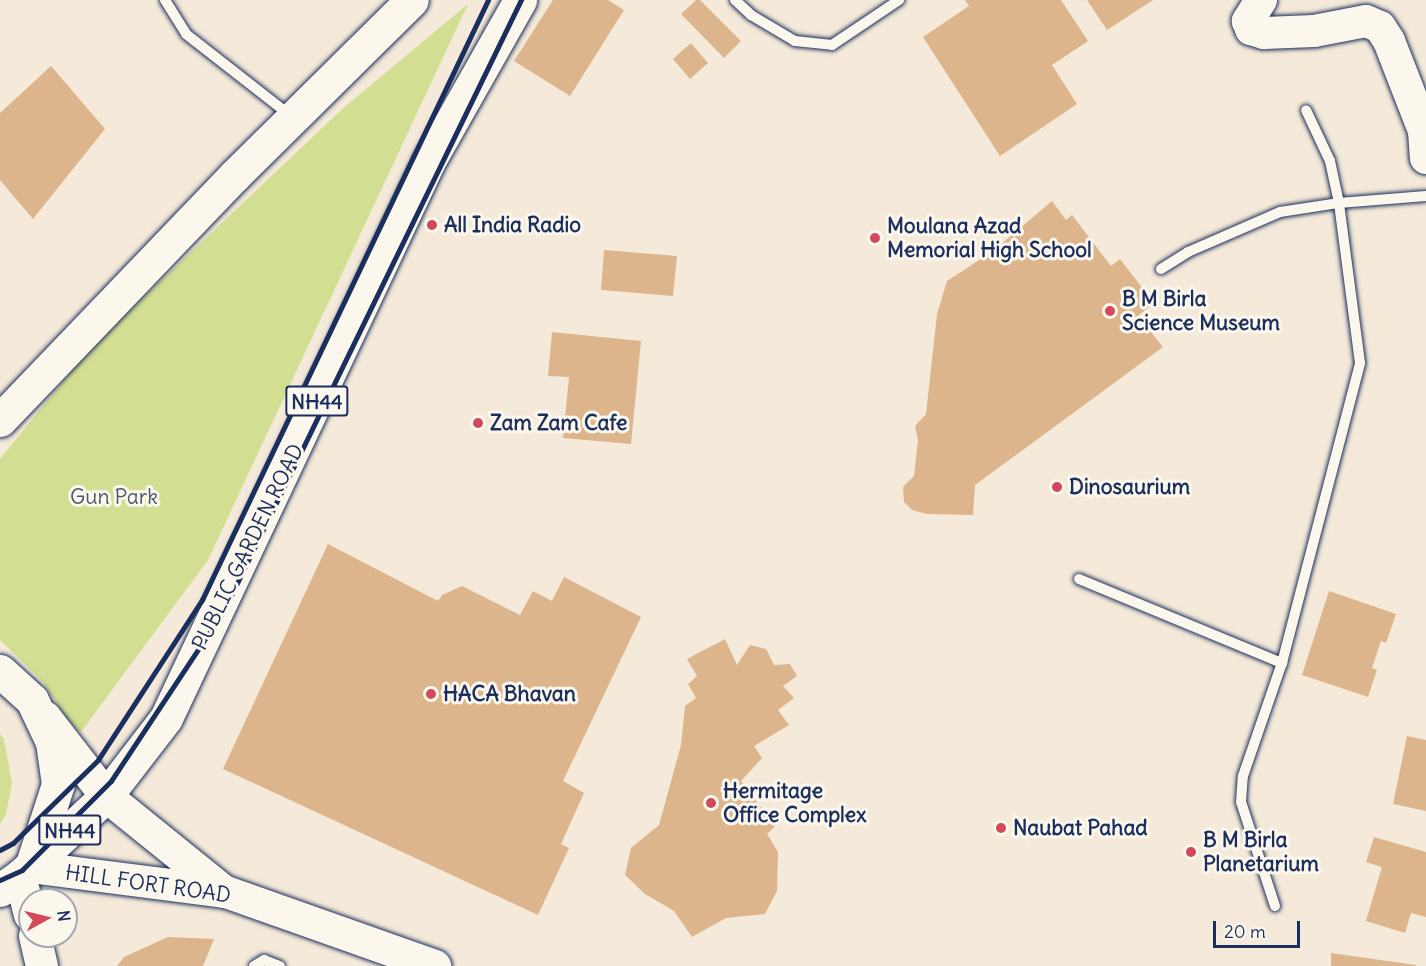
<!DOCTYPE html>
<html>
<head>
<meta charset="utf-8">
<style>
	body { margin:0 }
	#map { position:relative; width:1426px; height:966px; overflow:hidden; background:#f5ead9; font-family:Delius,sans-serif }
	div>[style] { position:absolute }
	.green>* { inset:0; background:#d2df92 }
	.building>* { inset:0; background:#dcb58d }
	.roads { filter:drop-shadow(0 0 2px #1b2f5e) drop-shadow(0 0 2px #1b2f5e) }
	.lane>* { height:10px; margin:-5px; padding:0 5px; transform-origin:5px; border-radius:5px; background:#fbf7ec }
	.secondary>* { height:32px; margin:-16px; padding:0 16px; transform-origin:16px; border-radius:16px; background:#fbf7ec }
	.highway>* { height:33px; margin:-16.5px; padding:0 16.5px; transform-origin:16.5px; border-radius:16.5px; background:#fbf7ec }
	.rail>* { height:4.5px; margin:-2.25px; padding:0 2.25px; transform-origin:2.25px; border-radius:2.25px; background:#1b2f5e }
	.dots>* { width:16px; height:16px; translate:-50% -50%; box-sizing:border-box; border:3px solid #fbf7ec; border-radius:50% }
	span { translate:-50% -50%; white-space:nowrap; text-align:center; line-height:1.15; -webkit-text-stroke:6px #fbf7ec; paint-order:stroke }
	.shield-label span { padding:2px 4px; background:#fbf7ec; border:2px solid; border-radius:4px; -webkit-text-stroke-width:0 }
	.shield-label { font-size:20px; color:#1b2f5e; font-weight:700 }
	.poi-label { font-size:21px; color:#1b2f5e; font-weight:700 }
	.left { translate:0 -50%; text-align:left }
	.park-label { font-size:21px; color:#495b6b }
	.street-label { font-size:21px; color:#1b2f5e }
	.north { position:absolute; left:18px; top:888px; width:60px; height:60px; box-sizing:border-box; background:#fbf7ec; border:2px solid #a1a7b3; border-radius:50%; rotate:82deg; font-size:16px; font-weight:700; line-height:24px; text-align:center; color:#1b2f5e }
	.north::after { content:''; display:block; margin:auto; width:21px; height:27px; background:#d1495b; clip-path:polygon(50% 0,100% 100%,50% 72%,0 100%) }
	.scale { position:absolute; left:1213px; top:921px; width:87px; height:27px; box-sizing:border-box; border:3px solid #1b2f5e; border-top:0; padding-left:8px; font-size:18px; line-height:21px; white-space:nowrap; color:#1b2f5e; -webkit-text-stroke:4px #fbf7ec; paint-order:stroke }
</style>
</head>
<body>
<div id="map">
	<div class="green">
		<div style="clip-path:polygon(468px 4px,208px 560px,81px 732px,68px 721px,43px 682px,0 640px,0 459px,90px 348px,341px 110px)"></div>
		<div style="clip-path:polygon(0 734px,4px 739px,12px 783px,6px 815px,0 824px)"></div>
	</div>
	<div class="building">
		<div style="clip-path:polygon(553px 0,608px 0,624px 10px,570px 96px,514px 61px)"></div>
		<div style="clip-path:polygon(696px 0,700px 0,741px 41px,724px 58px,681px 14px)"></div>
		<div style="clip-path:polygon(965px 0,1061px 0,1088px 41px,1052px 65px,1077px 104px,1000px 156px,923px 37px,969px 6px)"></div>
		<div style="clip-path:polygon(1087px 0,1153px 0,1107px 30px)"></div>
		<div style="clip-path:polygon(691px 43px,708px 63px,690px 79px,673px 59px)"></div>
		<div style="clip-path:polygon(51px 66px,105px 129px,33px 219px,0 180px,0 113px)"></div>
		<div style="clip-path:polygon(1052px 201px,1066px 220px,1072px 215px,1111px 266px,1120px 259px,1154px 303px,1138px 316px,1163px 347px,975px 485px,973px 515px,927px 514px,912px 510px,904px 502px,903px 487px,914px 476px,918px 440px,915px 426px,926px 414px,937px 314px,947px 281px,993px 251px)"></div>
		<div style="clip-path:polygon(604px 250px,677px 256px,673px 296px,601px 290px)"></div>
		<div style="clip-path:polygon(552px 332px,641px 341px,631px 444px,563px 438px,569px 377px,548px 376px)"></div>
		<div style="clip-path:polygon(328px 544px,438px 601px,442px 595px,462px 586px,520px 615px,533px 591px,552px 601px,564px 577px,641px 617px,563px 781px,584px 793px,561px 844px,569px 848px,538px 915px,223px 769px)"></div>
		<div style="clip-path:polygon(1329px 591px,1396px 614px,1386px 643px,1381px 641px,1372px 668px,1377px 670px,1368px 697px,1302px 675px)"></div>
		<div style="clip-path:polygon(725px 639px,737px 665px,750px 645px,766px 649px,774px 665px,790px 664px,797px 676px,783px 686px,794px 698px,778px 710px,789px 725px,754px 746px,762px 758px,741px 781px,775px 826px,767px 834px,778px 852px,777px 891px,765px 914px,726px 918px,692px 937px,674px 911px,645px 894px,625px 875px,631px 848px,659px 825px,681px 745px,685px 706px,696px 698px,688px 684px,697px 676px,687px 659px)"></div>
		<div style="clip-path:polygon(1407px 736px,1426px 740px,1426px 811px,1393px 804px)"></div>
		<div style="clip-path:polygon(1374px 837px,1426px 852px,1426px 917px,1411px 913px,1405px 933px,1366px 921px,1382px 867px,1366px 862px)"></div>
		<div style="clip-path:polygon(168px 937px,214px 939px,203px 966px,117px 966px,124px 957px)"></div>
		<div style="clip-path:polygon(1331px 953px,1416px 965px,1416px 966px,1331px 966px)"></div>
	</div>
	<div class="roads">
		<div class="lane">
			<div style="left:165px;top:0;width:40px;rotate:58deg"></div>
			<div style="left:186px;top:34px;width:133px;rotate:38deg"></div>
			<div style="left:735px;top:0;width:22px;rotate:43deg"></div>
			<div style="left:751px;top:15px;width:51px;rotate:30.6deg"></div>
			<div style="left:795px;top:41px;width:37px;rotate:6deg"></div>
			<div style="left:832px;top:45px;width:81px;rotate:-33.9deg"></div>
			<div style="left:1161px;top:269px;width:32px;rotate:-32deg"></div>
			<div style="left:1188px;top:252px;width:100px;rotate:-23.5deg"></div>
			<div style="left:1280px;top:212px;width:60px;rotate:-8.7deg"></div>
			<div style="left:1339px;top:203px;width:87px;rotate:-4.6deg"></div>
			<div style="left:1079px;top:579px;width:220px;rotate:22.5deg"></div>
			<div style="left:1275px;top:906px;width:109px;rotate:-108.1deg"></div>
			<div style="left:1241px;top:802px;width:26px;rotate:-86deg"></div>
			<div style="left:1243px;top:776px;width:120px;rotate:-71deg"></div>
			<div style="left:1282px;top:663px;width:310px;rotate:-75.4deg"></div>
			<div style="left:1360px;top:363px;width:161px;rotate:-97.5deg"></div>
			<div style="left:1339px;top:203px;width:43px;rotate:-102.1deg"></div>
			<div style="left:1330px;top:161px;width:56px;rotate:-115.2deg"></div>
			<div style="left:254px;top:966px;width:12px;rotate:-31deg"></div>
			<div style="left:264px;top:960px;width:17px;rotate:21deg"></div>
		</div>
		<div class="secondary">
			<div style="left:1261px;top:0;width:25px;rotate:122deg"></div>
			<div style="left:1248px;top:21px;width:9px;rotate:69deg"></div>
			<div style="left:1251px;top:29px;width:14px;rotate:17deg"></div>
			<div style="left:1264px;top:33px;width:50px;rotate:-2.3deg"></div>
			<div style="left:1314px;top:31px;width:53px;rotate:-10.9deg"></div>
			<div style="left:1366px;top:21px;width:15px;rotate:23deg"></div>
			<div style="left:1380px;top:27px;width:17px;rotate:57deg"></div>
			<div style="left:1389px;top:41px;width:97px;rotate:68.7deg"></div>
			<div style="left:1424px;top:131px;width:27px;rotate:86deg"></div>
			<div style="left:45px;top:717px;width:100px;rotate:52.3deg"></div>
			<div style="left:106px;top:796px;width:153px;rotate:38.9deg"></div>
			<div style="left:30px;top:867px;width:198px;rotate:7.3deg"></div>
			<div style="left:226px;top:892px;width:222px;rotate:19.5deg"></div>
			<div style="left:20px;top:876px;width:40px;rotate:75.6deg"></div>
			<div style="left:35px;top:936px;width:31px;rotate:77deg"></div>
		</div>
		<div class="highway">
			<div style="left:0;top:420px;width:338px;rotate:-46.2deg"></div>
			<div style="left:234px;top:176px;width:250px;rotate:-44.7deg"></div>
			<div style="left:0;top:671px;width:43px;rotate:42.2deg"></div>
			<div style="left:32px;top:700px;width:47px;rotate:64.5deg"></div>
			<div style="left:52px;top:742px;width:42px;rotate:81.9deg"></div>
			<div style="left:58px;top:784px;width:81px;rotate:108deg"></div>
			<div style="left:0;top:890px;width:24px;rotate:-35deg"></div>
			<div style="left:20px;top:876px;width:117px;rotate:-42.9deg"></div>
			<div style="left:106px;top:796px;width:98px;rotate:-52.4deg"></div>
			<div style="left:166px;top:718px;width:616px;rotate:-64.72deg"></div>
			<div style="left:429px;top:161px;width:185px;rotate:-60.5deg"></div>
		</div>
	</div>
	<div class="rail">
		<div style="left:0;top:850px;width:15px;rotate:-28deg"></div>
		<div style="left:13px;top:843px;width:119px;rotate:-44.3deg"></div>
		<div style="left:98px;top:760px;width:191px;rotate:-57deg"></div>
		<div style="left:202px;top:600px;width:665px;rotate:-64.51deg"></div>
		<div style="left:0;top:880px;width:24px;rotate:-24deg"></div>
		<div style="left:22px;top:870px;width:126px;rotate:-45deg"></div>
		<div style="left:111px;top:781px;width:203px;rotate:-56.5deg"></div>
		<div style="left:223px;top:612px;width:681px;rotate:-64.04deg"></div>
	</div>
	<div class="dots">
		<div style="left:432px;top:225px;background:#d1495b"></div>
		<div style="left:875px;top:238px;background:#d1495b"></div>
		<div style="left:1110px;top:311px;background:#d1495b"></div>
		<div style="left:478px;top:423px;background:#d1495b"></div>
		<div style="left:1057px;top:487px;background:#d1495b"></div>
		<div style="left:431px;top:694px;background:#d1495b"></div>
		<div style="left:711px;top:803px;background:#d1495b"></div>
		<div style="left:1001px;top:828px;background:#d1495b"></div>
		<div style="left:1191px;top:852px;background:#d1495b"></div>
	</div>
	<div class="shield-label">
		<span style="left:317px;top:401px">NH44</span>
		<span style="left:70px;top:830px">NH44</span>
	</div>
	<div class="poi-label">
		<span class="left" style="left:444px;top:225px">All India Radio</span>
		<span class="left" style="left:887px;top:238px">Moulana Azad<br>Memorial High School</span>
		<span class="left" style="left:1122px;top:311px">B M Birla<br>Science Museum</span>
		<span class="left" style="left:490px;top:423px">Zam Zam Cafe</span>
		<span class="left" style="left:1069px;top:487px">Dinosaurium</span>
		<span class="left" style="left:443px;top:694px">HACA Bhavan</span>
		<span class="left" style="left:723px;top:803px">Hermitage<br>Office Complex</span>
		<span class="left" style="left:1013px;top:828px">Naubat Pahad</span>
		<span class="left" style="left:1203px;top:852px">B M Birla<br>Planetarium</span>
	</div>
	<div class="park-label">
		<span style="left:114px;top:497px">Gun Park</span>
	</div>
	<div class="street-label">
		<span style="left:248px;top:547px;rotate:-64deg">PUBLIC GARDEN ROAD</span>
		<span style="left:148px;top:884px;rotate:8deg">HILL FORT ROAD</span>
	</div>
	<div class="north">N</div>
	<div class="scale">20 m</div>
</div>
</body>
</html>
